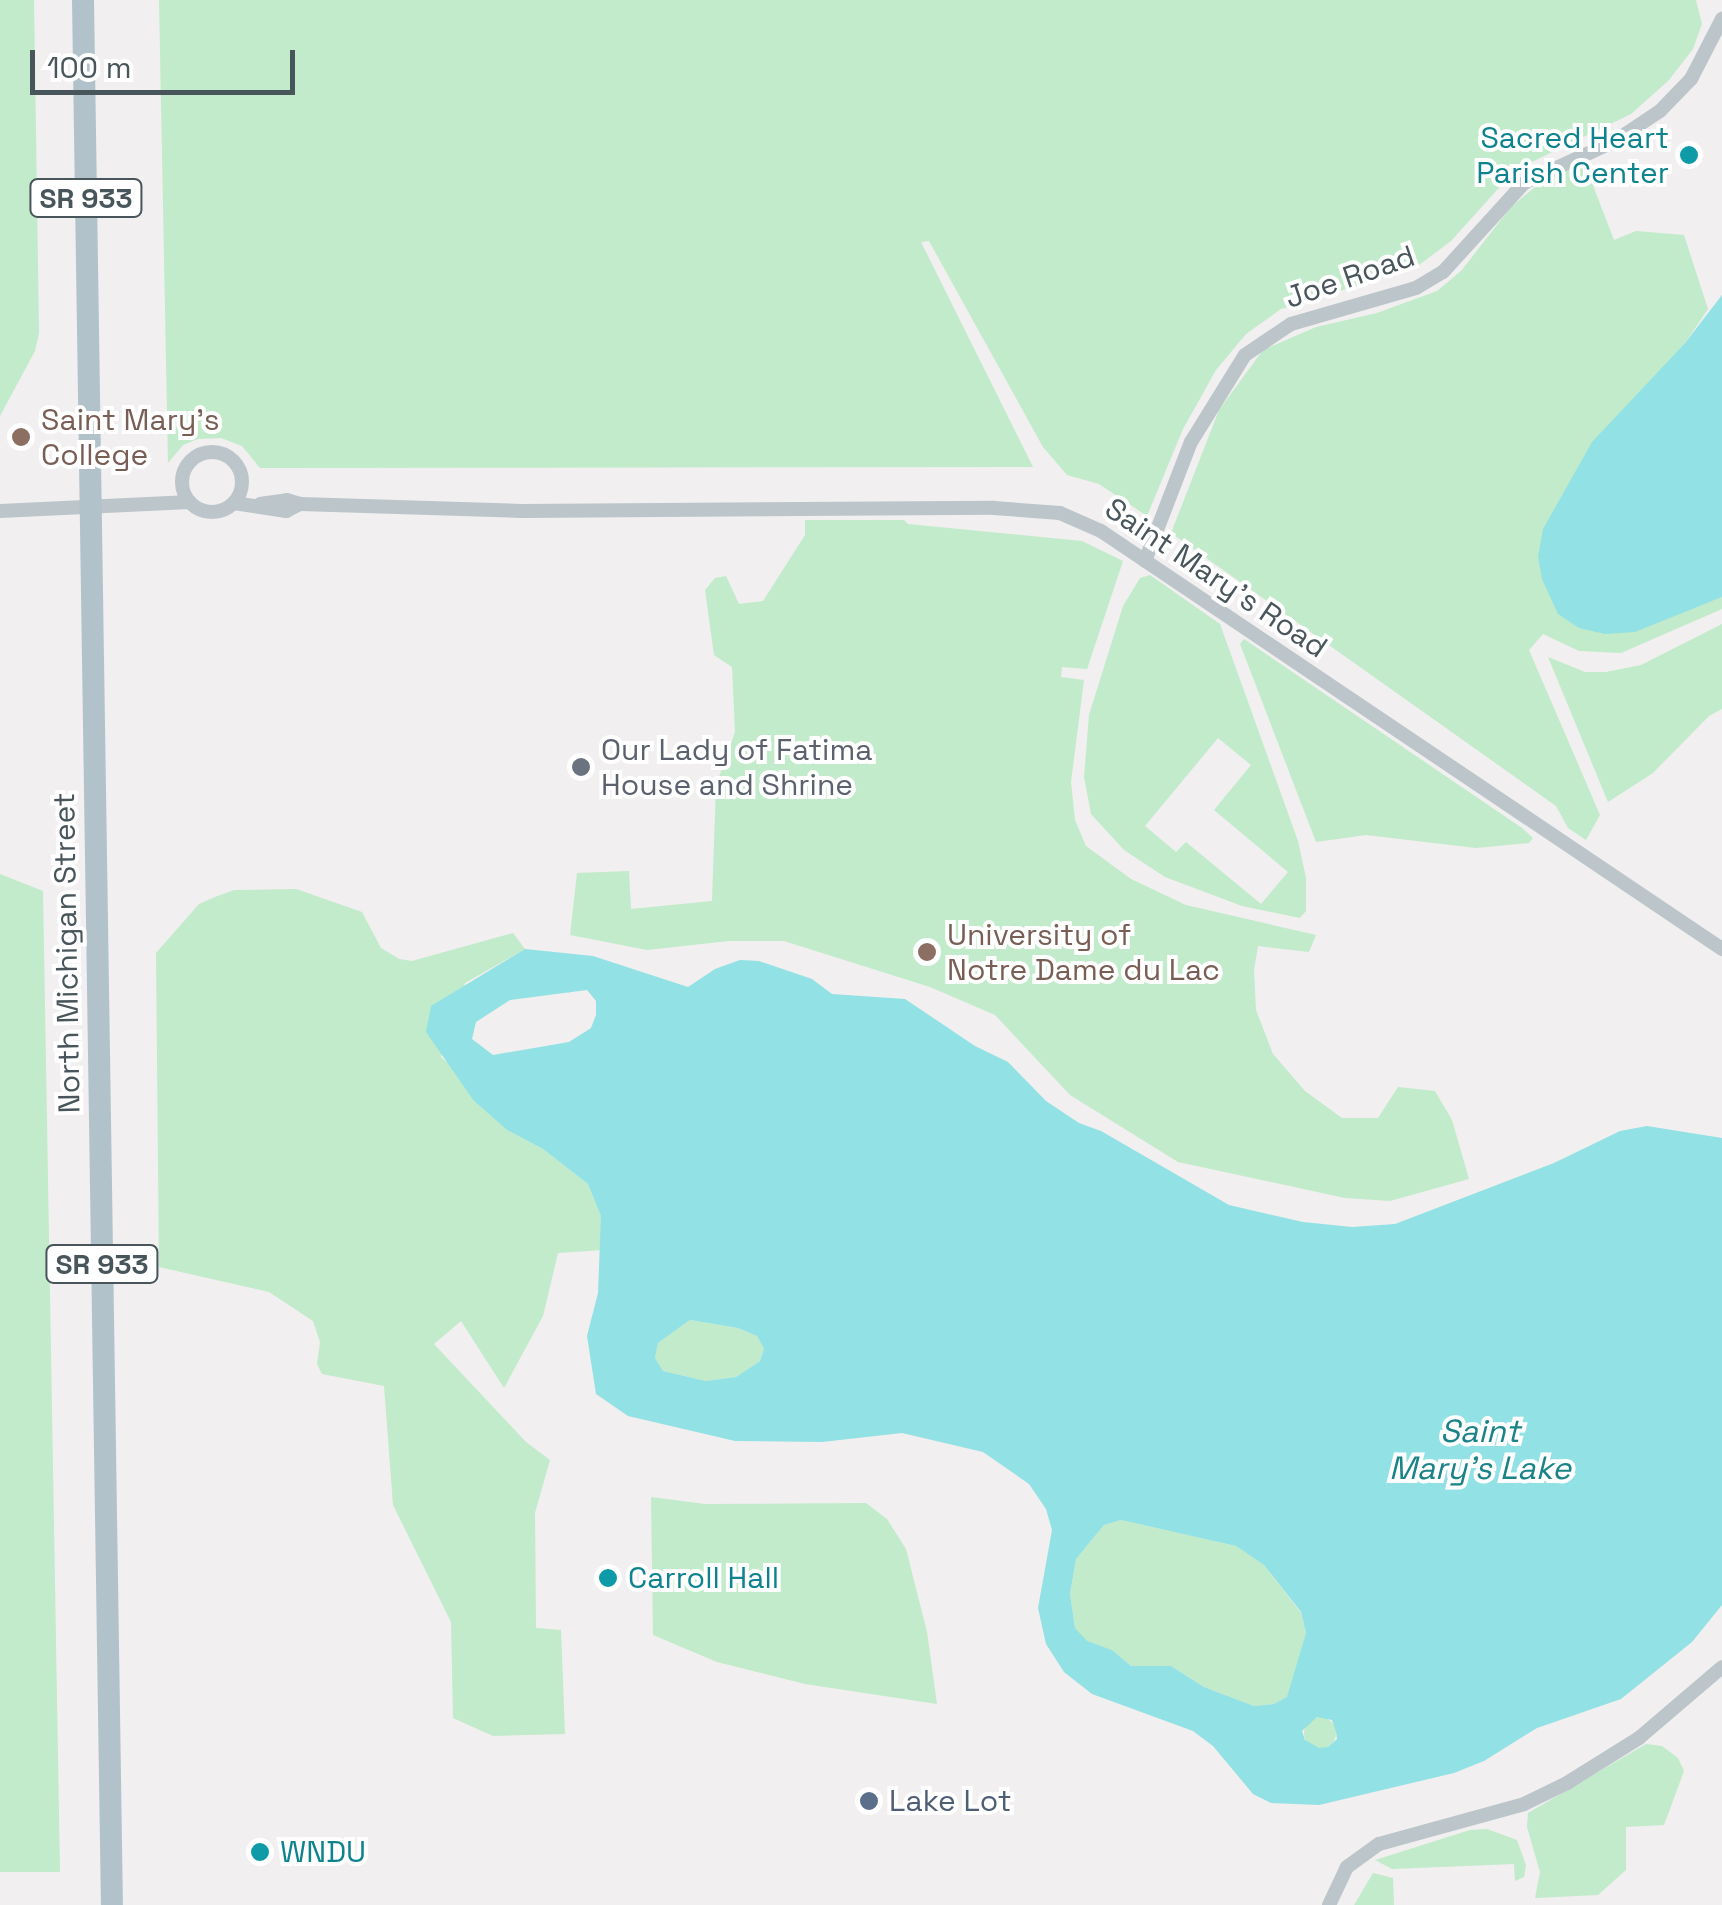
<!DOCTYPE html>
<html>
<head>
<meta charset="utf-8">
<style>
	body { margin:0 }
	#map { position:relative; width:1722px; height:1905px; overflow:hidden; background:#f1efef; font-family:"Space Grotesk",sans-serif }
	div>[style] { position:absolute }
	.green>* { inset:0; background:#c1ebca }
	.round { border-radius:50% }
	.water>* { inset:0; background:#92e1e4 }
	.street>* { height:14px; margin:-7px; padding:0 7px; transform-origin:7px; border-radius:7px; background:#bbc5ca }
	.street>.ring { margin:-7px; padding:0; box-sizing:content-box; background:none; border:14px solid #bbc5ca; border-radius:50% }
	.primary>* { height:22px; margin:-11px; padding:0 11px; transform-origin:11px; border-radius:11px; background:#b1c2cb }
	.dots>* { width:28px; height:28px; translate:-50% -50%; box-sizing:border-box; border:5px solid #fff; border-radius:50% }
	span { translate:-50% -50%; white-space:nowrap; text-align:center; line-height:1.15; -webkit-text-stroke:8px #fff; paint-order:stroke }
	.shield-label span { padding:2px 8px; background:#fff; border:2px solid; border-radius:8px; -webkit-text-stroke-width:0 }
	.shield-label { font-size:28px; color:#48555a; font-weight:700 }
	.culture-label { font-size:30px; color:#0d838f }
	.right { translate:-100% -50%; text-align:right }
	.left { translate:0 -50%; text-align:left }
	.street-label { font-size:30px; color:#48555a }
	.education-label { font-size:30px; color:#785e54 }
	.worship-label { font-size:30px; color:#5b616d }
	.service-label { font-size:30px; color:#4e5e75 }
	.water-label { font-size:32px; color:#198387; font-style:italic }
	.scale { position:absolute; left:30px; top:50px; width:265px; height:45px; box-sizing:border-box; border:5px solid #48555a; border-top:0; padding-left:12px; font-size:30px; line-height:35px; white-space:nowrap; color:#48555a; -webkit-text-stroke:8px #fff; paint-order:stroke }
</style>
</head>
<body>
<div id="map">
	<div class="green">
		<div style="clip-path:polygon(0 0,34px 0,39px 333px,35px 351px,0 416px)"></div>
		<div style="clip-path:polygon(159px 0,1696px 0,1702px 24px,1693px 49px,1669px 80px,1631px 114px,1515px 170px,1451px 241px,1415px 268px,1281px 309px,1246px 334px,1216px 370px,1183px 429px,1147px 516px,1099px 484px,1067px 475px,1043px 447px,929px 241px,921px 242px,1033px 467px,260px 468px,242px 446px,221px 438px,198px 439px,183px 445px,168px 463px)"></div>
		<div style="clip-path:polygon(1584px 162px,1614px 240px,1636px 231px,1684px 235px,1708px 309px,1685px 343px,1592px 443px,1670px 617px,1722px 597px,1722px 609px,1621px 653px,1579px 651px,1543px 634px,1529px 650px,1600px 815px,1586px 840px,1568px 828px,1556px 806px,1171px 533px,1219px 410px,1263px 350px,1316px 327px,1377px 313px,1437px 291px,1461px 271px,1511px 207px,1547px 177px)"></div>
		<div style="clip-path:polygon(805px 520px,904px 520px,908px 524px,1082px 541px,1123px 561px,1087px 669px,1062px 667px,1061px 677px,1084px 680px,1071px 782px,1075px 820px,1086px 846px,1131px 879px,1186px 905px,1316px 935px,1309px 952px,1258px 946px,1254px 970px,1256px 1010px,1273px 1054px,1305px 1091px,1342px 1118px,1378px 1118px,1398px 1087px,1435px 1091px,1452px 1120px,1469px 1179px,1390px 1201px,1345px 1198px,1178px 1162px,1070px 1095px,995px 1015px,930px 987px,784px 941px,729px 941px,647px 950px,570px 935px,577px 873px,629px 871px,631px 909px,712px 901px,716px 785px,735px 732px,732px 667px,714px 655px,705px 590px,715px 578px,726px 576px,739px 604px,763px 601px,805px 535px)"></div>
		<div style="clip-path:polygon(evenodd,1150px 575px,1220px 624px,1298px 841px,1306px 878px,1306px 911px,1300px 918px,1242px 906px,1165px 877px,1124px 850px,1091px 814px,1084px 777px,1089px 715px,1123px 606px,1140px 578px,1150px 575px,1218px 738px,1251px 765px,1214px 810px,1288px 872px,1261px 904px,1186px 842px,1176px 852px,1145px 826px,1218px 738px)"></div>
		<div style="clip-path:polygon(1722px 624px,1722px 709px,1709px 716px,1653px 773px,1608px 802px,1548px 657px,1585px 672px,1606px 672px,1641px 665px)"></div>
		<div style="clip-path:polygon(1244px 639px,1522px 828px,1533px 838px,1529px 843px,1476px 848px,1366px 835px,1316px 842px,1240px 644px)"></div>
		<div style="clip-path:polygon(0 874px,43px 891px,60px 1872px,0 1872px)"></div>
		<div style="clip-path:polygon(296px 889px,362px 912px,381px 948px,399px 959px,412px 961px,513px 933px,525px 949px,465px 983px,441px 1057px,458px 1072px,474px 1101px,507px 1130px,543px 1149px,588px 1184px,601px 1215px,602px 1250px,558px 1253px,543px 1316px,504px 1388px,461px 1321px,434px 1344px,526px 1442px,550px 1460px,535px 1513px,536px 1628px,561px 1630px,565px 1734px,493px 1736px,453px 1718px,451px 1622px,393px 1505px,384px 1386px,322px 1374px,317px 1364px,320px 1342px,313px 1321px,269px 1292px,159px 1267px,156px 953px,199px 904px,215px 897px,234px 890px)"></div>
		<div style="clip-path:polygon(690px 1320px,738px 1328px,757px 1336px,764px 1349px,760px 1361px,736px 1377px,706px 1381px,663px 1371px,655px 1358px,658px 1343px)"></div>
		<div style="clip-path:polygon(651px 1497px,705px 1504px,866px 1503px,887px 1519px,906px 1549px,927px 1632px,937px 1704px,805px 1684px,717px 1662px,653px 1635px)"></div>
		<div style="clip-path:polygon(1121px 1520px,1236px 1546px,1264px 1565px,1301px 1613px,1306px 1633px,1288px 1697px,1274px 1704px,1254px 1706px,1204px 1687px,1171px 1666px,1131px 1666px,1112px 1650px,1087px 1642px,1075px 1628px,1070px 1594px,1076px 1559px,1104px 1525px)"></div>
		<div class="round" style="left:1304px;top:1717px;width:32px;height:32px"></div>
		<div style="clip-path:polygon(1646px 1744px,1662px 1746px,1678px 1758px,1684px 1771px,1664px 1825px,1626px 1827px,1626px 1870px,1598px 1895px,1535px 1898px,1540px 1872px,1527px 1827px,1528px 1813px)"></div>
		<div style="clip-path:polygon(1487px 1829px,1517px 1840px,1526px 1865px,1524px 1877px,1515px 1881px,1514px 1864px,1392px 1869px,1375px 1860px,1470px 1830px)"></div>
		<div style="clip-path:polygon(1373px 1873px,1393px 1878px,1394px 1905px,1354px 1905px)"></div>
	</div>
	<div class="water">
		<div style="clip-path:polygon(1722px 295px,1722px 597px,1635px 632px,1605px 634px,1579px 628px,1558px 614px,1542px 579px,1538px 557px,1543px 529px,1592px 442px,1685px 343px)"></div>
		<div style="clip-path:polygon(evenodd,525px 949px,593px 956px,688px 987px,715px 969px,740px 960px,759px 961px,812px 979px,832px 994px,905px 999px,975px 1046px,1008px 1062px,1046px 1101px,1079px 1123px,1101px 1131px,1229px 1205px,1303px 1222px,1352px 1227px,1395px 1224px,1554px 1163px,1620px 1131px,1647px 1126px,1722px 1138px,1722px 1605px,1692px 1642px,1621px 1699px,1537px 1728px,1484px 1761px,1454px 1773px,1319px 1805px,1271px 1803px,1253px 1794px,1213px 1746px,1193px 1731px,1092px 1694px,1064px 1672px,1046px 1644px,1038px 1608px,1052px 1530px,1046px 1509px,1029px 1484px,983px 1452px,902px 1433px,822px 1442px,735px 1441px,628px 1416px,596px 1394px,587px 1336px,598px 1293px,601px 1216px,588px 1184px,543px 1149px,507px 1130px,474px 1101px,426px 1032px,431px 1006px,525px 949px,587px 990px,596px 1001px,596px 1015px,591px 1028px,569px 1042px,493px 1055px,472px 1039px,476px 1022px,510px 1000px,587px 990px,525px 949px,690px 1320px,738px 1328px,757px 1336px,764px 1349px,760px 1361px,736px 1377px,706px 1381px,663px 1371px,655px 1358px,658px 1343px,690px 1320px,525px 949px,1121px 1520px,1236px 1546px,1264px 1565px,1301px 1612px,1306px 1633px,1287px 1697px,1274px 1704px,1254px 1706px,1204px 1687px,1171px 1666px,1131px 1666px,1112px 1650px,1087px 1641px,1075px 1628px,1070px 1594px,1076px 1559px,1104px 1525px,1121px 1520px,525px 949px,1317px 1717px,1332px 1720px,1336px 1732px,1337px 1739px,1328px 1747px,1319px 1748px,1305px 1740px,1302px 1731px,1317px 1717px)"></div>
	</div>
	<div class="street">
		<div class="ring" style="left:182px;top:452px;width:46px;height:46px"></div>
		<div style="left:234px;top:503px;width:53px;rotate:8.7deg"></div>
		<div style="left:286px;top:511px;width:16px;rotate:-27deg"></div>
		<div style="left:260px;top:504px;width:27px;rotate:-8deg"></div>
		<div style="left:287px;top:500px;width:14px;rotate:17deg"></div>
		<div style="left:300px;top:504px;width:222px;rotate:1.8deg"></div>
		<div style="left:522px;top:511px;width:472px;rotate:-0.4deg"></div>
		<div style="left:994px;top:508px;width:66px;rotate:4.3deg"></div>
		<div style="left:1060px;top:513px;width:45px;rotate:23.7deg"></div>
		<div style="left:1101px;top:531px;width:749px;rotate:33.94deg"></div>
		<div style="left:0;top:511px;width:190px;rotate:-2.7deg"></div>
		<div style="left:1145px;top:561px;width:128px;rotate:-68.9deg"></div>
		<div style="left:1191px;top:442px;width:102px;rotate:-58.2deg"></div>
		<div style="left:1245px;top:355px;width:55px;rotate:-34deg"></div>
		<div style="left:1291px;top:324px;width:130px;rotate:-16.1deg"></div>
		<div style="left:1416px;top:288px;width:31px;rotate:-31deg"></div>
		<div style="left:1443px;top:272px;width:120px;rotate:-47.7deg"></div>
		<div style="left:1524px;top:183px;width:100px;rotate:-24.8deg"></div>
		<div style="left:1615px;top:141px;width:54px;rotate:-33.7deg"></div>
		<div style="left:1660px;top:111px;width:45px;rotate:-45.9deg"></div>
		<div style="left:1691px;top:79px;width:68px;rotate:-62.7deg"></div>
		<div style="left:1329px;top:1905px;width:42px;rotate:-64.7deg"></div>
		<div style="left:1347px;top:1867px;width:39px;rotate:-36deg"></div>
		<div style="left:1379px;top:1844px;width:150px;rotate:-15.4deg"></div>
		<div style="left:1524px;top:1804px;width:48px;rotate:-26deg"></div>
		<div style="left:1567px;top:1783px;width:85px;rotate:-32deg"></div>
		<div style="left:1639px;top:1738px;width:109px;rotate:-40.5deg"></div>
	</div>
	<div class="primary">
		<div style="left:83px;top:0;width:1905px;rotate:89.13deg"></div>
	</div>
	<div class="dots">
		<div style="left:1689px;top:155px;background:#0f9aa8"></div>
		<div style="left:21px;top:437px;background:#8d6e63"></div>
		<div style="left:581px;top:767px;background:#6b7280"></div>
		<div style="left:927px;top:952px;background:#8d6e63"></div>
		<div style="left:608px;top:1578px;background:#0f9aa8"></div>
		<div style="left:869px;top:1801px;background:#5c6f8a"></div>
		<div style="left:260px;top:1852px;background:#0f9aa8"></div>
	</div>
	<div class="shield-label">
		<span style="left:86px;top:198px">SR 933</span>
		<span style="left:102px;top:1264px">SR 933</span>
	</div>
	<div class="culture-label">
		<span class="right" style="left:1669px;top:155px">Sacred Heart<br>Parish Center</span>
		<span class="left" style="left:628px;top:1578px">Carroll Hall</span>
		<span class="left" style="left:280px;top:1852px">WNDU</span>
	</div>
	<div class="street-label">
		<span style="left:1350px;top:277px;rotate:-19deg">Joe Road</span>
		<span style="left:1216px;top:578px;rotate:34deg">Saint Mary's Road</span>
		<span style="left:67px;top:953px;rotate:-91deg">North Michigan Street</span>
	</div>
	<div class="education-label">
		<span class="left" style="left:41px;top:437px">Saint Mary's<br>College</span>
		<span class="left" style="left:947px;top:952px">University of<br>Notre Dame du Lac</span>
	</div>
	<div class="worship-label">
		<span class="left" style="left:601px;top:767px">Our Lady of Fatima<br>House and Shrine</span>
	</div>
	<div class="service-label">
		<span class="left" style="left:889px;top:1801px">Lake Lot</span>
	</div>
	<div class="water-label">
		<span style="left:1480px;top:1450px">Saint<br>Mary's Lake</span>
	</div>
	<div class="scale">100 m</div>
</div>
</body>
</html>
